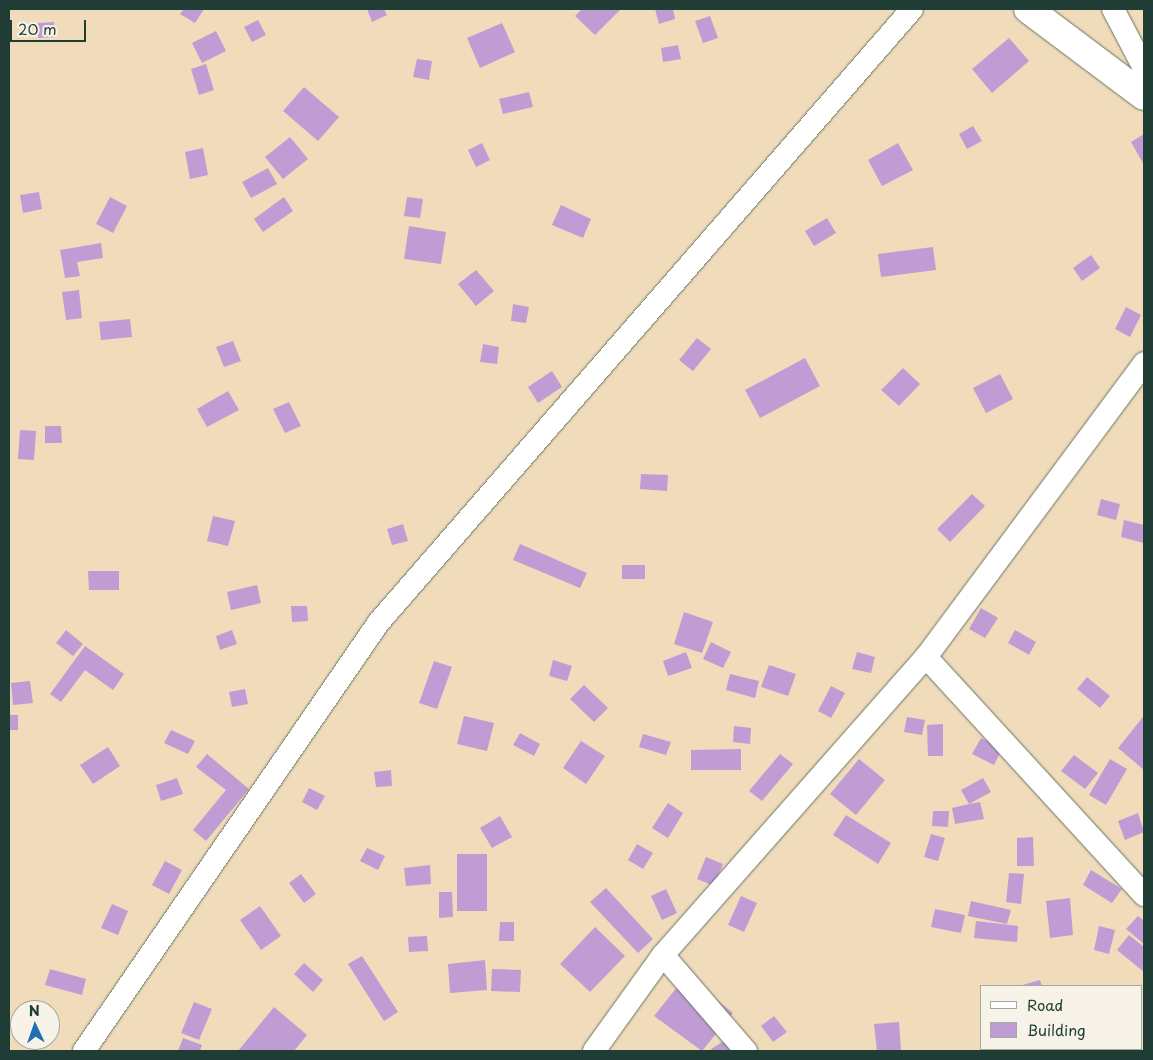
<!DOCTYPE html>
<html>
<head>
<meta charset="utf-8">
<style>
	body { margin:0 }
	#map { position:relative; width:1153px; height:1060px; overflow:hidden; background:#f0dcba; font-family:"Playpen Sans",sans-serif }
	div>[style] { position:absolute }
	.building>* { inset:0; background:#c09cd4 }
	.roads { filter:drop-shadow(0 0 1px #687563) drop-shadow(0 0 1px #687563) }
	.street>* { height:22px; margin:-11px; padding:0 11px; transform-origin:11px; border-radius:11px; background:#fff }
	.secondary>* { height:28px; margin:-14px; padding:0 14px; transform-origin:14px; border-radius:14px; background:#fff }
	span { translate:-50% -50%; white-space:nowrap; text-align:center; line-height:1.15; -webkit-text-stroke:5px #f7f3e8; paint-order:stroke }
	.frame { position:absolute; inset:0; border:10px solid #1f3d34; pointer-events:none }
	.legend { position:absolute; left:980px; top:985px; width:162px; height:65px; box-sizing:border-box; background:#f7f3e8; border:1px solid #a1aaa0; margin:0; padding:6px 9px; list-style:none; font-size:15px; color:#1f3d34 }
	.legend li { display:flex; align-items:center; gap:10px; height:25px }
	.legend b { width:25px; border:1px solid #a1aaa0 }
	.north { position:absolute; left:10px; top:1000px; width:50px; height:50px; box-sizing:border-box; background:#f7f3e8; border:1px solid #a1aaa0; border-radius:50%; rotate:357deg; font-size:14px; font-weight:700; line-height:20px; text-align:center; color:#1f3d34 }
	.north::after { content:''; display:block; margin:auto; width:18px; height:22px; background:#1f6fb2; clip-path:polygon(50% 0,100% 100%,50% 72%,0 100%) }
	.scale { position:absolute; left:10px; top:20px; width:76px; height:22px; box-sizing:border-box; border:2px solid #1f3d34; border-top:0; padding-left:6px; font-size:15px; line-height:18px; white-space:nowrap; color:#1f3d34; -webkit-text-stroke:4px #f7f3e8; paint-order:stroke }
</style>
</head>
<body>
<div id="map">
	<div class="building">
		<div style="clip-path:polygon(184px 9px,204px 9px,195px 23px,180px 14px)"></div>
		<div style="clip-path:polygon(367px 9px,384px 9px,387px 15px,372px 22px)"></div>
		<div style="clip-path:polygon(582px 9px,619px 9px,620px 10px,595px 35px,575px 16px)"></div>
		<div style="clip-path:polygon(655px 9px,673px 9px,675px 19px,659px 24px)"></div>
		<div style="clip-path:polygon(710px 16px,718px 38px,703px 43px,695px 21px)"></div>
		<div style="clip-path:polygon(258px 20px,266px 35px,252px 42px,244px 27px)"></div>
		<div style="clip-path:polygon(54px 22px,55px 37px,38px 38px,38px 23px)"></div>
		<div style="clip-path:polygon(502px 23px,515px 52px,480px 68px,467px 38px)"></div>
		<div style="clip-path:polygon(216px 31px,226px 51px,202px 63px,192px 43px)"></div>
		<div style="clip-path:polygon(1009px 38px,1029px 61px,992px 93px,972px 69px)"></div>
		<div style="clip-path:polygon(678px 45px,681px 59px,663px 62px,661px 48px)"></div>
		<div style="clip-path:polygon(417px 59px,432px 61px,429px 80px,413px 77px)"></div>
		<div style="clip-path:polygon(206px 64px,214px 90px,199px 95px,191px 69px)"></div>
		<div style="clip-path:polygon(304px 87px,339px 117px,318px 141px,283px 111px)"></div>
		<div style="clip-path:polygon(529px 92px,533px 107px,503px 114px,499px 99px)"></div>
		<div style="clip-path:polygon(973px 126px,982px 141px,967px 149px,959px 134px)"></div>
		<div style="clip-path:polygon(1144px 134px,1144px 165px,1131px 142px)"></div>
		<div style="clip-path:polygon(290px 137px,308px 159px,283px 179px,265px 157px)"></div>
		<div style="clip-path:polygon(482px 143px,490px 160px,476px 167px,468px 150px)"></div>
		<div style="clip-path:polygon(898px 143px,913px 170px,882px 186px,868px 160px)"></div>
		<div style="clip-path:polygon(203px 148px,208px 175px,190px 179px,185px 152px)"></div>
		<div style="clip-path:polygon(268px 168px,277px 184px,251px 198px,242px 182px)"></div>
		<div style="clip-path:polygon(39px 192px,42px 209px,23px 213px,20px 195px)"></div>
		<div style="clip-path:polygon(110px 197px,127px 206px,113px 233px,96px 224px)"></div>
		<div style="clip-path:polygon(284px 197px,293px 211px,263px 232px,254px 219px)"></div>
		<div style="clip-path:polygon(407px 197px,423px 199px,420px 218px,404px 216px)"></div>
		<div style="clip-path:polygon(561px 205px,591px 219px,583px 238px,552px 225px)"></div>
		<div style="clip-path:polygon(827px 218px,836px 233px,814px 246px,805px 231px)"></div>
		<div style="clip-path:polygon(409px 226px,446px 232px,441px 264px,404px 259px)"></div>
		<div style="clip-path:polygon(101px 243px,103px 258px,77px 262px,80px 276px,65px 278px,60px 250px)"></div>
		<div style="clip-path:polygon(933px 247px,936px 270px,881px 277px,878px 254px)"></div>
		<div style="clip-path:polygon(1091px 255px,1100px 268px,1082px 281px,1073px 268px)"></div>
		<div style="clip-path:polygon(476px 270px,494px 291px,476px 306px,458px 284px)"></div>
		<div style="clip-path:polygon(79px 290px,82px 318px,66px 320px,62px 292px)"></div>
		<div style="clip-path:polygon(513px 304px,529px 307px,526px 323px,511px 321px)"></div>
		<div style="clip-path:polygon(1126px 307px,1141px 315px,1130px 337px,1115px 329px)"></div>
		<div style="clip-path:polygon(130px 319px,132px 337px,101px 340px,99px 322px)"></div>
		<div style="clip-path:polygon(697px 338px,711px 349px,693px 371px,679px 360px)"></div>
		<div style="clip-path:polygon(233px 341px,241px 361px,224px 367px,216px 347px)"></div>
		<div style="clip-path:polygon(483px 344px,499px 347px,497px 364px,480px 362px)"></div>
		<div style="clip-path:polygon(805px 358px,820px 386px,760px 418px,745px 390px)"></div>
		<div style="clip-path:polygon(903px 368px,920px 384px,899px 406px,881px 390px)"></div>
		<div style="clip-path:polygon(552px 371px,562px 387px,538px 403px,528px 387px)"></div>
		<div style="clip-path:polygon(1000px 374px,1013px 399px,986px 413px,973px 388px)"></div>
		<div style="clip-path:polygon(228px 391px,239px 410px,207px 427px,197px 409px)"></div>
		<div style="clip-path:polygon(289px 402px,301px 426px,285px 433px,273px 409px)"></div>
		<div style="clip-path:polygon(45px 426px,61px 426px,62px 443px,45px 443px)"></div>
		<div style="clip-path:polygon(20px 430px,36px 431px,34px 460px,18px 459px)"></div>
		<div style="clip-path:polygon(641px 474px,668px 475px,667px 491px,640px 489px)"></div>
		<div style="clip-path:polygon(972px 494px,985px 506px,950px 542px,937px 529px)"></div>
		<div style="clip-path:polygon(1101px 499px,1120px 504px,1116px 520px,1097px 515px)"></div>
		<div style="clip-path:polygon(213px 516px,235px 521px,228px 546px,207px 541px)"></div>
		<div style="clip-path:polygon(1124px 520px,1144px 525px,1144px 543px,1121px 537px)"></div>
		<div style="clip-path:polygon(403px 524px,408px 541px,392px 545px,387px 529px)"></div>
		<div style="clip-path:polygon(520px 544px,587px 573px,580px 588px,513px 560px)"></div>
		<div style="clip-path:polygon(622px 565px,645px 565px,645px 579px,622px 579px)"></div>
		<div style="clip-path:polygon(88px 571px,119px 571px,119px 590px,89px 590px)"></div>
		<div style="clip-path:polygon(257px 585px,261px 603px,231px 610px,227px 592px)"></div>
		<div style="clip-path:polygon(291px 606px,307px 606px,308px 621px,292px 622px)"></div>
		<div style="clip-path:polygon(981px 608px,998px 618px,985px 638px,969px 629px)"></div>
		<div style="clip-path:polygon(684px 612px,713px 622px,702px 653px,674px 644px)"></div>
		<div style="clip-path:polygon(66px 630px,83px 644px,73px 656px,56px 643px)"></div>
		<div style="clip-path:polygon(232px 630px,237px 644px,220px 650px,216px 636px)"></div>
		<div style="clip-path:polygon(1015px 630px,1036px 642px,1029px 655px,1008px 643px)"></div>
		<div style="clip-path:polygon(711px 642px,731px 652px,723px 668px,703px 659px)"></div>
		<div style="clip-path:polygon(85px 646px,124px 674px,113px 690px,85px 670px,61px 702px,50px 694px)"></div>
		<div style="clip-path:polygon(686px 652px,692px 668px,668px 676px,663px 661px)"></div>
		<div style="clip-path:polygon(857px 652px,875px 657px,871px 673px,852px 669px)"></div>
		<div style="clip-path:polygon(553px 660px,572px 666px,567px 681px,549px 676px)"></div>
		<div style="clip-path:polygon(434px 661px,452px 667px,437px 709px,419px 703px)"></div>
		<div style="clip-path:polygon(769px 665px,796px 674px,788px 696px,761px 687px)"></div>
		<div style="clip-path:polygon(730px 674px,759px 681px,755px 698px,726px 690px)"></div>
		<div style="clip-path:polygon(1087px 677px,1110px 696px,1100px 708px,1077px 689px)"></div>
		<div style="clip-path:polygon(30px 681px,33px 703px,13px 705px,11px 683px)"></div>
		<div style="clip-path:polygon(584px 685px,608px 708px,594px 722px,570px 699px)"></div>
		<div style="clip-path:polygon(831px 686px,845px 693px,831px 718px,818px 711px)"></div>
		<div style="clip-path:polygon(245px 689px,248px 704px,232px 707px,229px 692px)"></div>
		<div style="clip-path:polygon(9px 715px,18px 715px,18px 730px,9px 730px)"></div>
		<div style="clip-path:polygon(464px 716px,494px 723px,487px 751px,457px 744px)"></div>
		<div style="clip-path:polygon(907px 717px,925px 720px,922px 735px,904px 732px)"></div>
		<div style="clip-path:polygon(1143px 717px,1144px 718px,1144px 770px,1118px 748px)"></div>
		<div style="clip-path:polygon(943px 724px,943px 756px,928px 756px,927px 725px)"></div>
		<div style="clip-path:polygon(734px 726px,751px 728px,750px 744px,733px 742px)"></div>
		<div style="clip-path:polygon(171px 730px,195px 741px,188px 754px,164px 743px)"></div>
		<div style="clip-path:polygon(520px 733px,540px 744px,534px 756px,513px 745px)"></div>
		<div style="clip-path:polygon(643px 734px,671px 742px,666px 755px,639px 747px)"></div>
		<div style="clip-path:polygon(981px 738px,1002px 749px,994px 765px,972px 754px)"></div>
		<div style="clip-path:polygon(581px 741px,605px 756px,586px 784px,563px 768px)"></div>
		<div style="clip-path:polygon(108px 747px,120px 766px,93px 784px,80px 765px)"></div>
		<div style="clip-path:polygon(741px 749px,741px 770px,691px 770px,691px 750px)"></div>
		<div style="clip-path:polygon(207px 754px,249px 789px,206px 841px,193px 830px,226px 790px,196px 767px)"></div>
		<div style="clip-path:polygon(780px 754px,793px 764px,762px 801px,749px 791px)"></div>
		<div style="clip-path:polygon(1074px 755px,1098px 773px,1085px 789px,1061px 771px)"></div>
		<div style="clip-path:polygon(859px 759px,885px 780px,856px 815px,830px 794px)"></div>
		<div style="clip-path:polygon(1110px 759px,1127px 769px,1106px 805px,1089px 795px)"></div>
		<div style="clip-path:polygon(391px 770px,392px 786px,376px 787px,374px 772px)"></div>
		<div style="clip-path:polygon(177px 778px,183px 794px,161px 801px,156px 785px)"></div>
		<div style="clip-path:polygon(983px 778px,991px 792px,969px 804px,980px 802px,984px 819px,955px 824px,952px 808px,969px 804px,961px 790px)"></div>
		<div style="clip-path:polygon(309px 788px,325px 796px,317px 810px,302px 802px)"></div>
		<div style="clip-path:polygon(668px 803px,683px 813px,668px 838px,652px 828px)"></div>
		<div style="clip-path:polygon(933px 811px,949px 811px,948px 827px,932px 826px)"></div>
		<div style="clip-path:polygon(1138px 813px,1144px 832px,1125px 840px,1118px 821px)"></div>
		<div style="clip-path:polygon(846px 815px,891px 843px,878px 864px,833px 835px)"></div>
		<div style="clip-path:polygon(500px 816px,512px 837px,492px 848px,480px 828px)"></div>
		<div style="clip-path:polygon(931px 834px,945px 838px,938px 861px,924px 857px)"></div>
		<div style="clip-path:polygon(1033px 837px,1034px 866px,1017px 866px,1017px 838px)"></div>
		<div style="clip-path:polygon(637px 844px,653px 853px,643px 869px,628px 860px)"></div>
		<div style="clip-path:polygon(367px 848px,385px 856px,378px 870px,360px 861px)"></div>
		<div style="clip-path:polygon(457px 854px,487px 854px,487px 911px,457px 911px)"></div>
		<div style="clip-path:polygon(706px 857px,723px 864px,714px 886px,697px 879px)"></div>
		<div style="clip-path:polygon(165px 861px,182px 870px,169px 894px,152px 885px)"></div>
		<div style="clip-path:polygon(430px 865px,431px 884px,406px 886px,404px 868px)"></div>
		<div style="clip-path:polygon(1091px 870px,1122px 889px,1112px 903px,1083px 885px)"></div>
		<div style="clip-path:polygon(1009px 873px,1024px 874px,1021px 904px,1006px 902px)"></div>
		<div style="clip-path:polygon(301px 874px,316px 894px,304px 903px,289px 883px)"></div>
		<div style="clip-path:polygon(606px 888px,653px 939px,638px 953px,590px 902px)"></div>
		<div style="clip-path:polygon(666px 889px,677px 913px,662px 920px,651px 896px)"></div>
		<div style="clip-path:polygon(439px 892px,452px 892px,453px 917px,439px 918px)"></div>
		<div style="clip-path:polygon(741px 896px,757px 903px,744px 932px,728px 925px)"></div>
		<div style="clip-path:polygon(1070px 898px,1073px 935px,1050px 938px,1046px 901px)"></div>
		<div style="clip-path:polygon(971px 901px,1011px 910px,1007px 924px,968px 916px)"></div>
		<div style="clip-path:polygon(112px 904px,128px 911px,118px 935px,101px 928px)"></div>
		<div style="clip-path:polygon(260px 906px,281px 936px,261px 950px,240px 920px)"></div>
		<div style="clip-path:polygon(935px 909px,965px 915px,961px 933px,931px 927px)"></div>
		<div style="clip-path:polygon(1138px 916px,1144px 921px,1144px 944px,1126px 929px)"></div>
		<div style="clip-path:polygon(976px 921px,1018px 926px,1017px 942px,974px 938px)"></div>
		<div style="clip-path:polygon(500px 922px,514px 922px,514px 941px,499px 941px)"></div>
		<div style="clip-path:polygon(1099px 926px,1115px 930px,1109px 954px,1094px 950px)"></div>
		<div style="clip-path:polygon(595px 927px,625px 956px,590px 992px,560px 964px)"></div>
		<div style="clip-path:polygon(1129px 935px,1144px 947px,1144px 972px,1117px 950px)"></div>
		<div style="clip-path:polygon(427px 936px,428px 951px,409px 952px,408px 937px)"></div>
		<div style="clip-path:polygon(362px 956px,398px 1012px,384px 1021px,348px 964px)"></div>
		<div style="clip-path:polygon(485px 960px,487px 990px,450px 993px,448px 964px)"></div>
		<div style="clip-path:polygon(304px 963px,323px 980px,313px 992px,294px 974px)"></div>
		<div style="clip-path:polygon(50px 969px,86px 979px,82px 995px,45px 985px)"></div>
		<div style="clip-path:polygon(492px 969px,521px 970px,520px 992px,491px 991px)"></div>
		<div style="clip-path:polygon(686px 976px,733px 1013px,702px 1051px,654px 1016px)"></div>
		<div style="clip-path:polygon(1040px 980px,1042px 986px,1019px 986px)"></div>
		<div style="clip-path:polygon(194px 1002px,212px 1009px,199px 1040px,181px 1033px)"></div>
		<div style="clip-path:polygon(274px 1007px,307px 1035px,294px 1051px,238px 1051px)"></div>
		<div style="clip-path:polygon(774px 1016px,787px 1032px,773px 1042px,761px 1026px)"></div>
		<div style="clip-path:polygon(899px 1022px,901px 1051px,877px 1051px,874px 1024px)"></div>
		<div style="clip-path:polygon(730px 1037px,737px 1051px,712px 1051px,711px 1049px)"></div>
		<div style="clip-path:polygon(183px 1038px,202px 1045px,200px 1051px,178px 1051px)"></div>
		<div style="clip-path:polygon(994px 1049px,1008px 1049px,1010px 1051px,992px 1051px)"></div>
	</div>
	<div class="roads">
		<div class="street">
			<div style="left:1113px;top:9px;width:67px;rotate:62.3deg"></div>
			<div style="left:926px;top:657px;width:323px;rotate:47.5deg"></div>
			<div style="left:663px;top:955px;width:127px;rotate:49.2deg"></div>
			<div style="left:84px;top:1051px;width:521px;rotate:-55.49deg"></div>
			<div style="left:379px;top:622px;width:812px;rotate:-48.99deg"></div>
			<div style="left:594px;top:1051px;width:118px;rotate:-54.3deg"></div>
			<div style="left:663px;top:955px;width:397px;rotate:-48.6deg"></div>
			<div style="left:926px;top:657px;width:366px;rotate:-53.4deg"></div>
		</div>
		<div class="secondary">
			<div style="left:1028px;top:9px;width:145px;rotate:36.9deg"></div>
		</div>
	</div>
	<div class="frame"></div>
	<ul class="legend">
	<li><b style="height:6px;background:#fff"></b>Road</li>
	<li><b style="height:14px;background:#c09cd4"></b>Building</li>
	</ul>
	<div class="north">N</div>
	<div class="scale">20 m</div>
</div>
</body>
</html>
